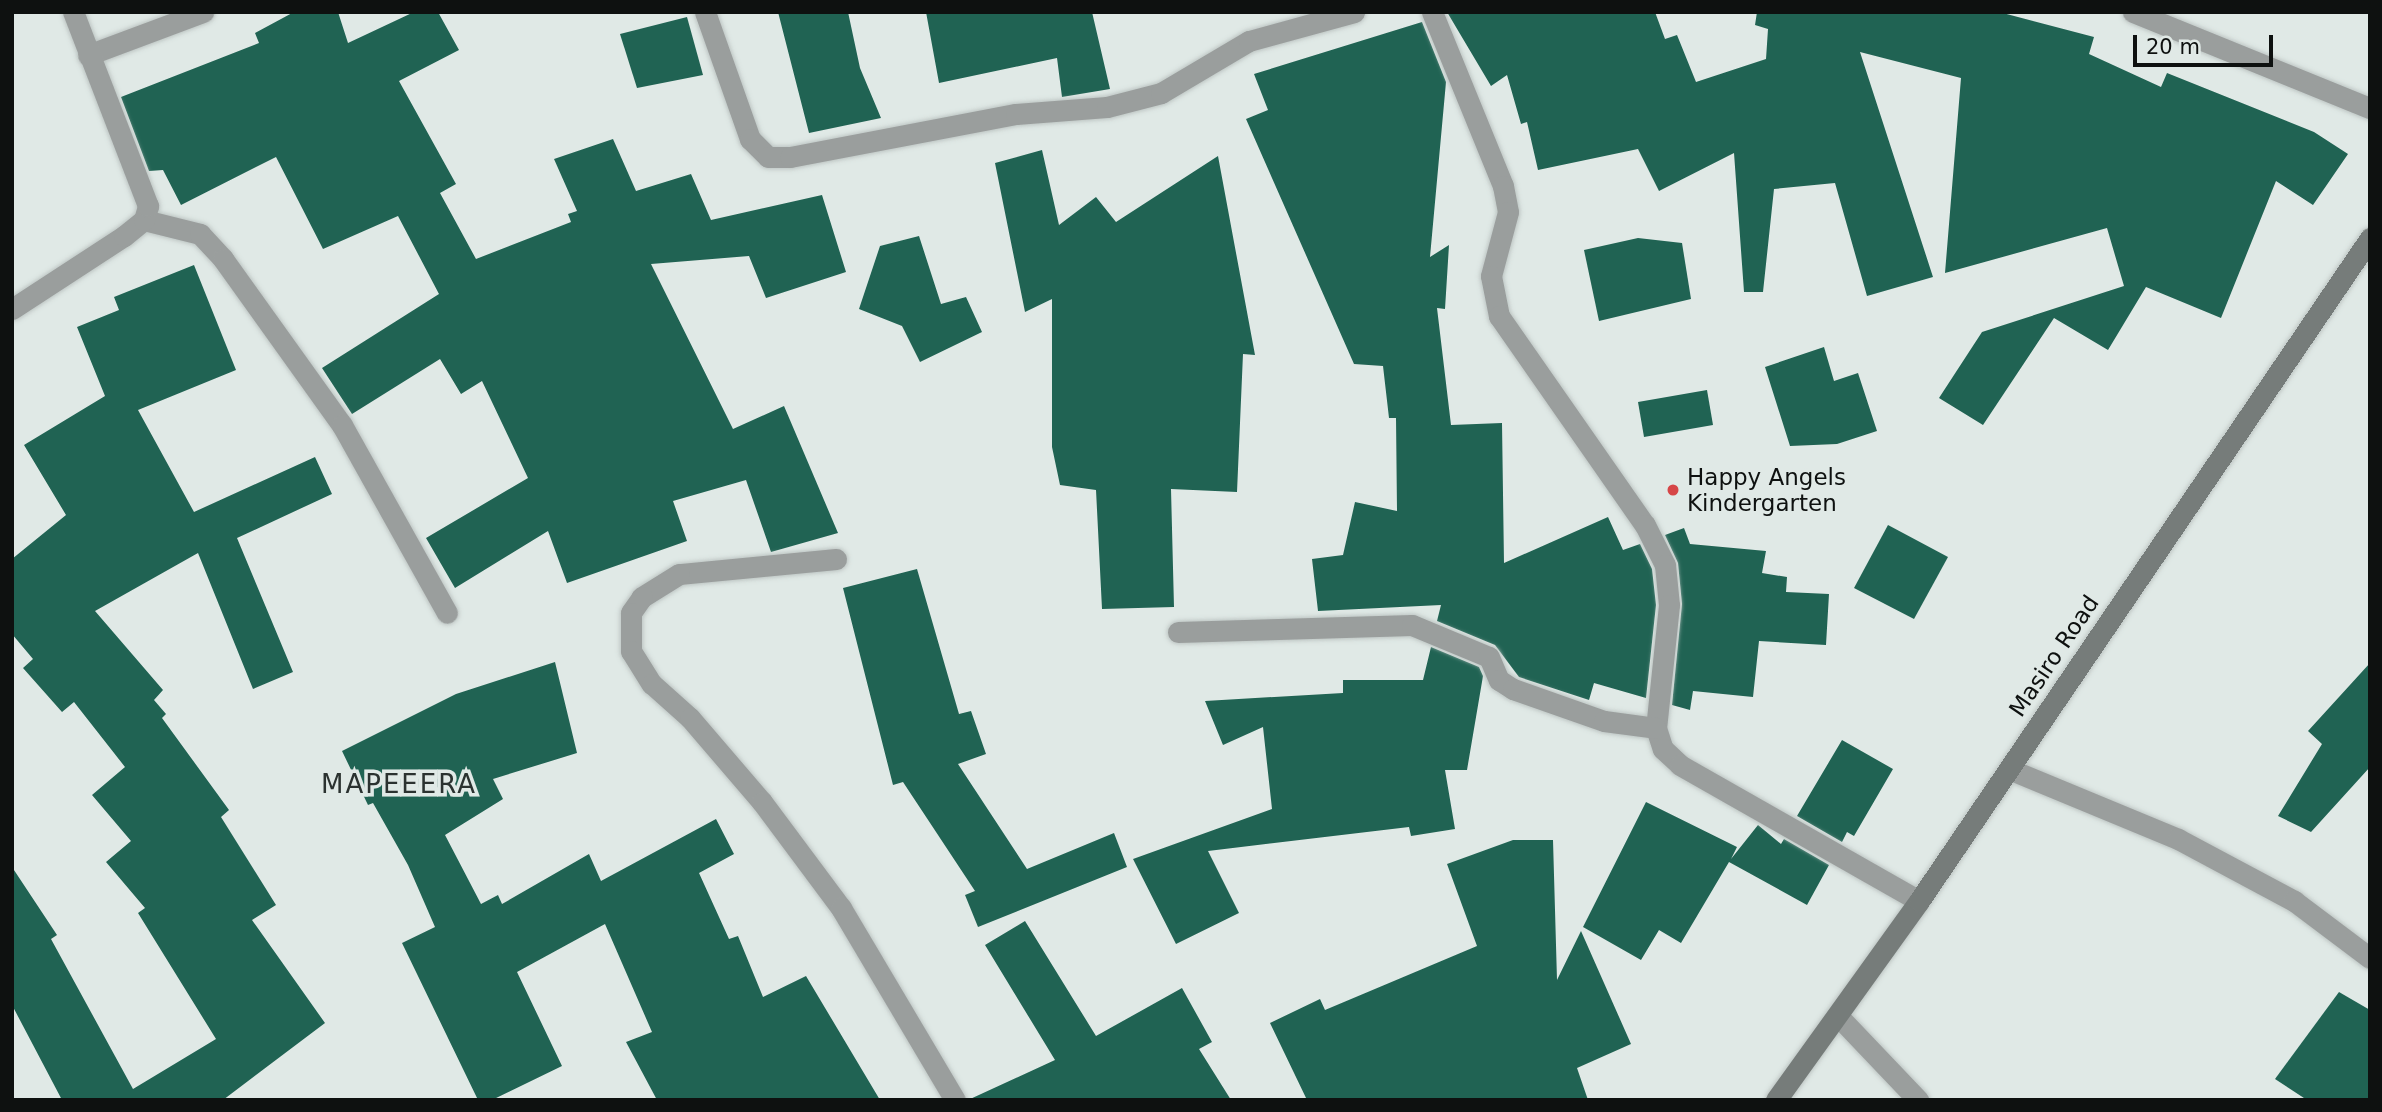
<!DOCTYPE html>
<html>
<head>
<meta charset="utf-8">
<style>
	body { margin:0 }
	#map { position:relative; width:2382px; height:1112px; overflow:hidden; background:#e0e9e6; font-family:"DejaVu Sans",sans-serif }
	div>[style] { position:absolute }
	.building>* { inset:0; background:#206353 }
	.roads { filter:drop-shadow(0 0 2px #bec6c4) drop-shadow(0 0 2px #bec6c4) }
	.minor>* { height:21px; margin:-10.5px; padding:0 10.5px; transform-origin:10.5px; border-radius:10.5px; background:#9a9e9d }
	.secondary>* { height:21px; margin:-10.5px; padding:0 10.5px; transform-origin:10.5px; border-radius:10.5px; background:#767c7a }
	.dots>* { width:19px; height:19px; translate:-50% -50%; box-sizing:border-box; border:4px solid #e0e9e6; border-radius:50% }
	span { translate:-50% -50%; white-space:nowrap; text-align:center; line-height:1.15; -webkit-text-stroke:7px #e0e9e6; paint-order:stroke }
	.poi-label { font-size:23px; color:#0e1110 }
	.left { translate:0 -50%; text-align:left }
	.street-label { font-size:23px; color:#0e1110 }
	.quarter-label { font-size:26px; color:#2b3230; letter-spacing:2px }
	.frame { position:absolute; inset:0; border:14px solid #0e1110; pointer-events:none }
	.scale { position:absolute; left:2133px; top:35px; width:140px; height:32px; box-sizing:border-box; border:4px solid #0e1110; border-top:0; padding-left:9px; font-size:21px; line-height:24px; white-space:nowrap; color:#0e1110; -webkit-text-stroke:5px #e0e9e6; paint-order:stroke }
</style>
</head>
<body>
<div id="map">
	<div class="building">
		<div style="clip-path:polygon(294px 12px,338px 12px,348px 43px,414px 12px,438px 12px,459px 50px,399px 81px,456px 184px,440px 193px,476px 259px,571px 222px,568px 214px,577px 211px,554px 159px,613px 139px,636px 191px,691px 174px,711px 220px,822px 195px,846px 272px,766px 298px,749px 256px,651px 264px,733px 429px,784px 406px,838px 533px,771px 552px,746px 480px,673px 501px,687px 541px,567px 583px,548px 531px,455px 588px,426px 538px,528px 478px,482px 381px,461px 394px,440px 359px,352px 414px,322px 368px,439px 294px,398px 216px,323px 249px,276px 157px,181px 205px,163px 170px,149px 171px,121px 97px,259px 43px,255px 33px)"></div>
		<div style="clip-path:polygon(778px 12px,848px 12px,860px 68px,881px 118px,809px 133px)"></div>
		<div style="clip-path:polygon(926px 12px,1092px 12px,1110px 89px,1062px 97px,1057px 58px,939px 83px)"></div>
		<div style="clip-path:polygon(1447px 12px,1655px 12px,1665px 39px,1677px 35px,1696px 82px,1766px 59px,1768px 29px,1755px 25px,1757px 12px,1999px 12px,2094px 37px,2089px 54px,2161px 87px,2167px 73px,2314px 132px,2348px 154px,2313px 205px,2276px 181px,2221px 318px,2146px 287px,2108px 350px,2054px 318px,1983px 425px,1939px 398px,1982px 332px,2124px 286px,2107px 228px,1945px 273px,1961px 78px,1860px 52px,1933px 277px,1867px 296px,1835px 183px,1774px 189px,1763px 292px,1744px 292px,1734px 153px,1659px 191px,1638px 149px,1538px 170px,1527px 122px,1521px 124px,1507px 75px,1491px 86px)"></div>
		<div style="clip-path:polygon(687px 17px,703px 75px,637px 88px,620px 34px)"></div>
		<div style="clip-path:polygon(1422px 22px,1446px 82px,1430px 257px,1449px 245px,1445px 309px,1437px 308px,1451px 425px,1502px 423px,1504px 563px,1608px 517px,1623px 550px,1640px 544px,1652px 569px,1656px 605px,1646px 698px,1594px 683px,1589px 700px,1519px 677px,1495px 645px,1437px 621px,1441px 605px,1318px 611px,1312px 559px,1343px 555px,1355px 502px,1397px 511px,1396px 418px,1389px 418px,1383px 366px,1354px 364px,1246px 119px,1268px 110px,1254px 74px)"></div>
		<div style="clip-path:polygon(1042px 150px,1059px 225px,1096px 197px,1116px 222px,1218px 156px,1255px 355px,1243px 354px,1237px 492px,1171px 489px,1174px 607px,1102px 609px,1096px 490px,1060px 485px,1052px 447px,1052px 299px,1025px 312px,995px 163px)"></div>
		<div style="clip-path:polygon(919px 236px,941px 304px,966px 297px,982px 332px,920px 362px,902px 326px,859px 309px,880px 246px)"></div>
		<div style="clip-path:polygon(1638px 238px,1682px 243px,1691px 299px,1599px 321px,1584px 250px)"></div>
		<div style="clip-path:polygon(194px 265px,236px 370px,138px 410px,194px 512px,315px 457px,332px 494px,237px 538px,293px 672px,253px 689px,198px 553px,95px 611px,163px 690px,154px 700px,166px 714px,162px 718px,229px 810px,221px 817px,276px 905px,252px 920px,325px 1023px,223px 1100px,62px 1100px,12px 1005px,12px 867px,57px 935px,51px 939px,133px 1089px,216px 1039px,138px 913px,145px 908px,106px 862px,131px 841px,92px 795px,125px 767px,74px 702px,62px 712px,23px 668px,33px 659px,12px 634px,12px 559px,66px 515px,24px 445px,105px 396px,77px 327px,119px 310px,114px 297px)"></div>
		<div style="clip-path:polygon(1824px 347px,1834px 381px,1858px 373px,1877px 431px,1837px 444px,1790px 446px,1765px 367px)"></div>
		<div style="clip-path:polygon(1707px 390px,1713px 425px,1644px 437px,1638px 402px)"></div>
		<div style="clip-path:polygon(1888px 525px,1948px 557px,1914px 619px,1854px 588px)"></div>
		<div style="clip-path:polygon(1684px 528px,1690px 544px,1766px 551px,1762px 573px,1787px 577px,1786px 592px,1829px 594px,1826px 645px,1759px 641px,1753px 697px,1693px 691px,1690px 710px,1672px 705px,1682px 604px,1678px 563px,1665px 535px)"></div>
		<div style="clip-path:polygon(917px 569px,959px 714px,971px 711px,986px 754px,958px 764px,1027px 869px,1114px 833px,1127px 867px,978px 927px,965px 895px,975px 891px,903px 782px,893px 785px,843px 588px)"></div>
		<div style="clip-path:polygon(1431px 647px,1479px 667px,1483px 676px,1467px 770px,1445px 770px,1455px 829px,1411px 836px,1409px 827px,1208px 851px,1239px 913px,1176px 944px,1133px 859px,1272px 809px,1263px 727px,1223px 745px,1205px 701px,1343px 693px,1343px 680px,1423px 680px)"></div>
		<div style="clip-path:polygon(555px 662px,577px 753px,493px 779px,503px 799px,445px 835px,481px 904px,498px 895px,502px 904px,589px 854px,601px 881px,716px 819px,734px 854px,699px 873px,729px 939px,738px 936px,763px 997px,806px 976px,880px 1100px,657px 1100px,626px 1042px,652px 1032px,605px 924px,517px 972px,562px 1066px,492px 1100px,478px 1100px,402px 943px,435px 927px,408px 865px,373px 803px,368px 805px,342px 751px,456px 694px)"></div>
		<div style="clip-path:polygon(2370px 663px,2370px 767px,2311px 832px,2278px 816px,2322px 744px,2308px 731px)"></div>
		<div style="clip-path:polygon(1842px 740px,1893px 769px,1854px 836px,1847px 832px,1842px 842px,1797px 816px)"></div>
		<div style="clip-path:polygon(1646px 802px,1737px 847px,1731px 859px,1758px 825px,1781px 844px,1784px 839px,1829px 865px,1807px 905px,1729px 862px,1681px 943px,1659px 930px,1641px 960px,1583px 927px)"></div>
		<div style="clip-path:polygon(1513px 840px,1553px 840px,1557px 980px,1581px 931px,1631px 1044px,1577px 1068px,1588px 1100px,1307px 1100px,1270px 1023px,1320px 999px,1325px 1010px,1477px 946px,1447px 864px)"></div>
		<div style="clip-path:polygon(1025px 921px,1096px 1036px,1182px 988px,1212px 1042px,1199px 1049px,1231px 1100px,968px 1100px,1055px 1060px,985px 945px)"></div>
		<div style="clip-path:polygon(2339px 992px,2370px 1010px,2370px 1100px,2307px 1100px,2275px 1079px)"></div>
	</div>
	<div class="roads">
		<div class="minor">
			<div style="left:705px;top:12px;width:135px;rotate:70.5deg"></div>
			<div style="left:750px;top:139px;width:25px;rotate:45deg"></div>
			<div style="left:768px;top:157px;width:22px"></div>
			<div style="left:790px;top:157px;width:230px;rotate:-10.8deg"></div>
			<div style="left:1016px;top:114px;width:91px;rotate:-4.4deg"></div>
			<div style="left:1107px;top:107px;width:56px;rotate:-14.5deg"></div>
			<div style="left:1161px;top:93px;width:102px;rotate:-30.6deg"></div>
			<div style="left:1249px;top:41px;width:109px;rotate:-15.4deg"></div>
			<div style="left:1432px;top:12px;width:188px;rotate:67.8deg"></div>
			<div style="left:1503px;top:186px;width:26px;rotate:79deg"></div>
			<div style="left:1508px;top:212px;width:66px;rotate:104.9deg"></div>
			<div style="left:1491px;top:276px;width:41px;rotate:78.7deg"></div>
			<div style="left:1499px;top:316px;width:255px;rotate:55.1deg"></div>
			<div style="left:1645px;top:525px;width:45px;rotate:63.4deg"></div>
			<div style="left:1665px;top:565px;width:40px;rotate:84.3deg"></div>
			<div style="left:1669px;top:605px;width:124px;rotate:96deg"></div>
			<div style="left:1656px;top:728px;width:22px;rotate:72deg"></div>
			<div style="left:1663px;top:749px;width:23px;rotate:43deg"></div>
			<div style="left:1680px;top:765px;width:275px;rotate:29.6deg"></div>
			<div style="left:2133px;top:12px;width:256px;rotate:22.1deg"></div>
			<div style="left:88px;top:55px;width:123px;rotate:-20.5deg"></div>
			<div style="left:144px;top:220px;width:58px;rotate:14deg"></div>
			<div style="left:200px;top:234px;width:34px;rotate:47deg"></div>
			<div style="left:223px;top:259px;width:204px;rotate:54.4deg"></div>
			<div style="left:342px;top:425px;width:215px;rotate:60.8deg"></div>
			<div style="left:12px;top:309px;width:134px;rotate:-33.1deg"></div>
			<div style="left:124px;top:236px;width:26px;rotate:-39deg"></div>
			<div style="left:144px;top:220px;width:15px;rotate:-74deg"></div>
			<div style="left:148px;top:206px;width:208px;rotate:-111.1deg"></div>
			<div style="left:836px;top:559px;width:158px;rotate:174.5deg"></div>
			<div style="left:679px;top:574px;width:44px;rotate:148.1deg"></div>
			<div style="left:642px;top:597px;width:19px;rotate:125deg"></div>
			<div style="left:631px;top:613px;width:38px;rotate:90deg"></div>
			<div style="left:631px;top:651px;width:39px;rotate:58deg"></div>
			<div style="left:652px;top:684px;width:51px;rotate:41.8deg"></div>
			<div style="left:690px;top:718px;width:111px;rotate:49.4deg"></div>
			<div style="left:762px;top:802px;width:132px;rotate:53.3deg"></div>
			<div style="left:841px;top:908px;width:223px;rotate:59.3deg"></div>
			<div style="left:1178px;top:632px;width:234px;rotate:-1.7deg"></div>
			<div style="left:1412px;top:625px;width:83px;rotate:22.6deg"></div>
			<div style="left:1489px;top:657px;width:25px;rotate:67deg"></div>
			<div style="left:1499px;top:680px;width:17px;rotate:33deg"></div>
			<div style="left:1513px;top:689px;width:96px;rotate:19.4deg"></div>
			<div style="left:1604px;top:721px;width:52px;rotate:7.7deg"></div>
			<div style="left:2009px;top:769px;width:183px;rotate:22.5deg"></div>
			<div style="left:2178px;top:839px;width:132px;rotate:28.1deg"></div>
			<div style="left:2294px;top:901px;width:95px;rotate:36.9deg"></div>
			<div style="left:1839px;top:1017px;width:115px;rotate:46.4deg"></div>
		</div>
		<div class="secondary">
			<div style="left:1776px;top:1100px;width:245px;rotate:-54.3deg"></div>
			<div style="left:1919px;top:901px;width:802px;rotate:-55.77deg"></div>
		</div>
	</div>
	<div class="dots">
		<div style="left:1673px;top:490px;background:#d64647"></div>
	</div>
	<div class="poi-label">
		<span class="left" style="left:1687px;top:490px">Happy Angels<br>Kindergarten</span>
	</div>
	<div class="street-label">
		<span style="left:2054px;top:656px;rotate:-56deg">Masiro Road</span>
	</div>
	<div class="quarter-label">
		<span style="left:399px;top:785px">MAPEEERA</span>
	</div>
	<div class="frame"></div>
	<div class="scale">20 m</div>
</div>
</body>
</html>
